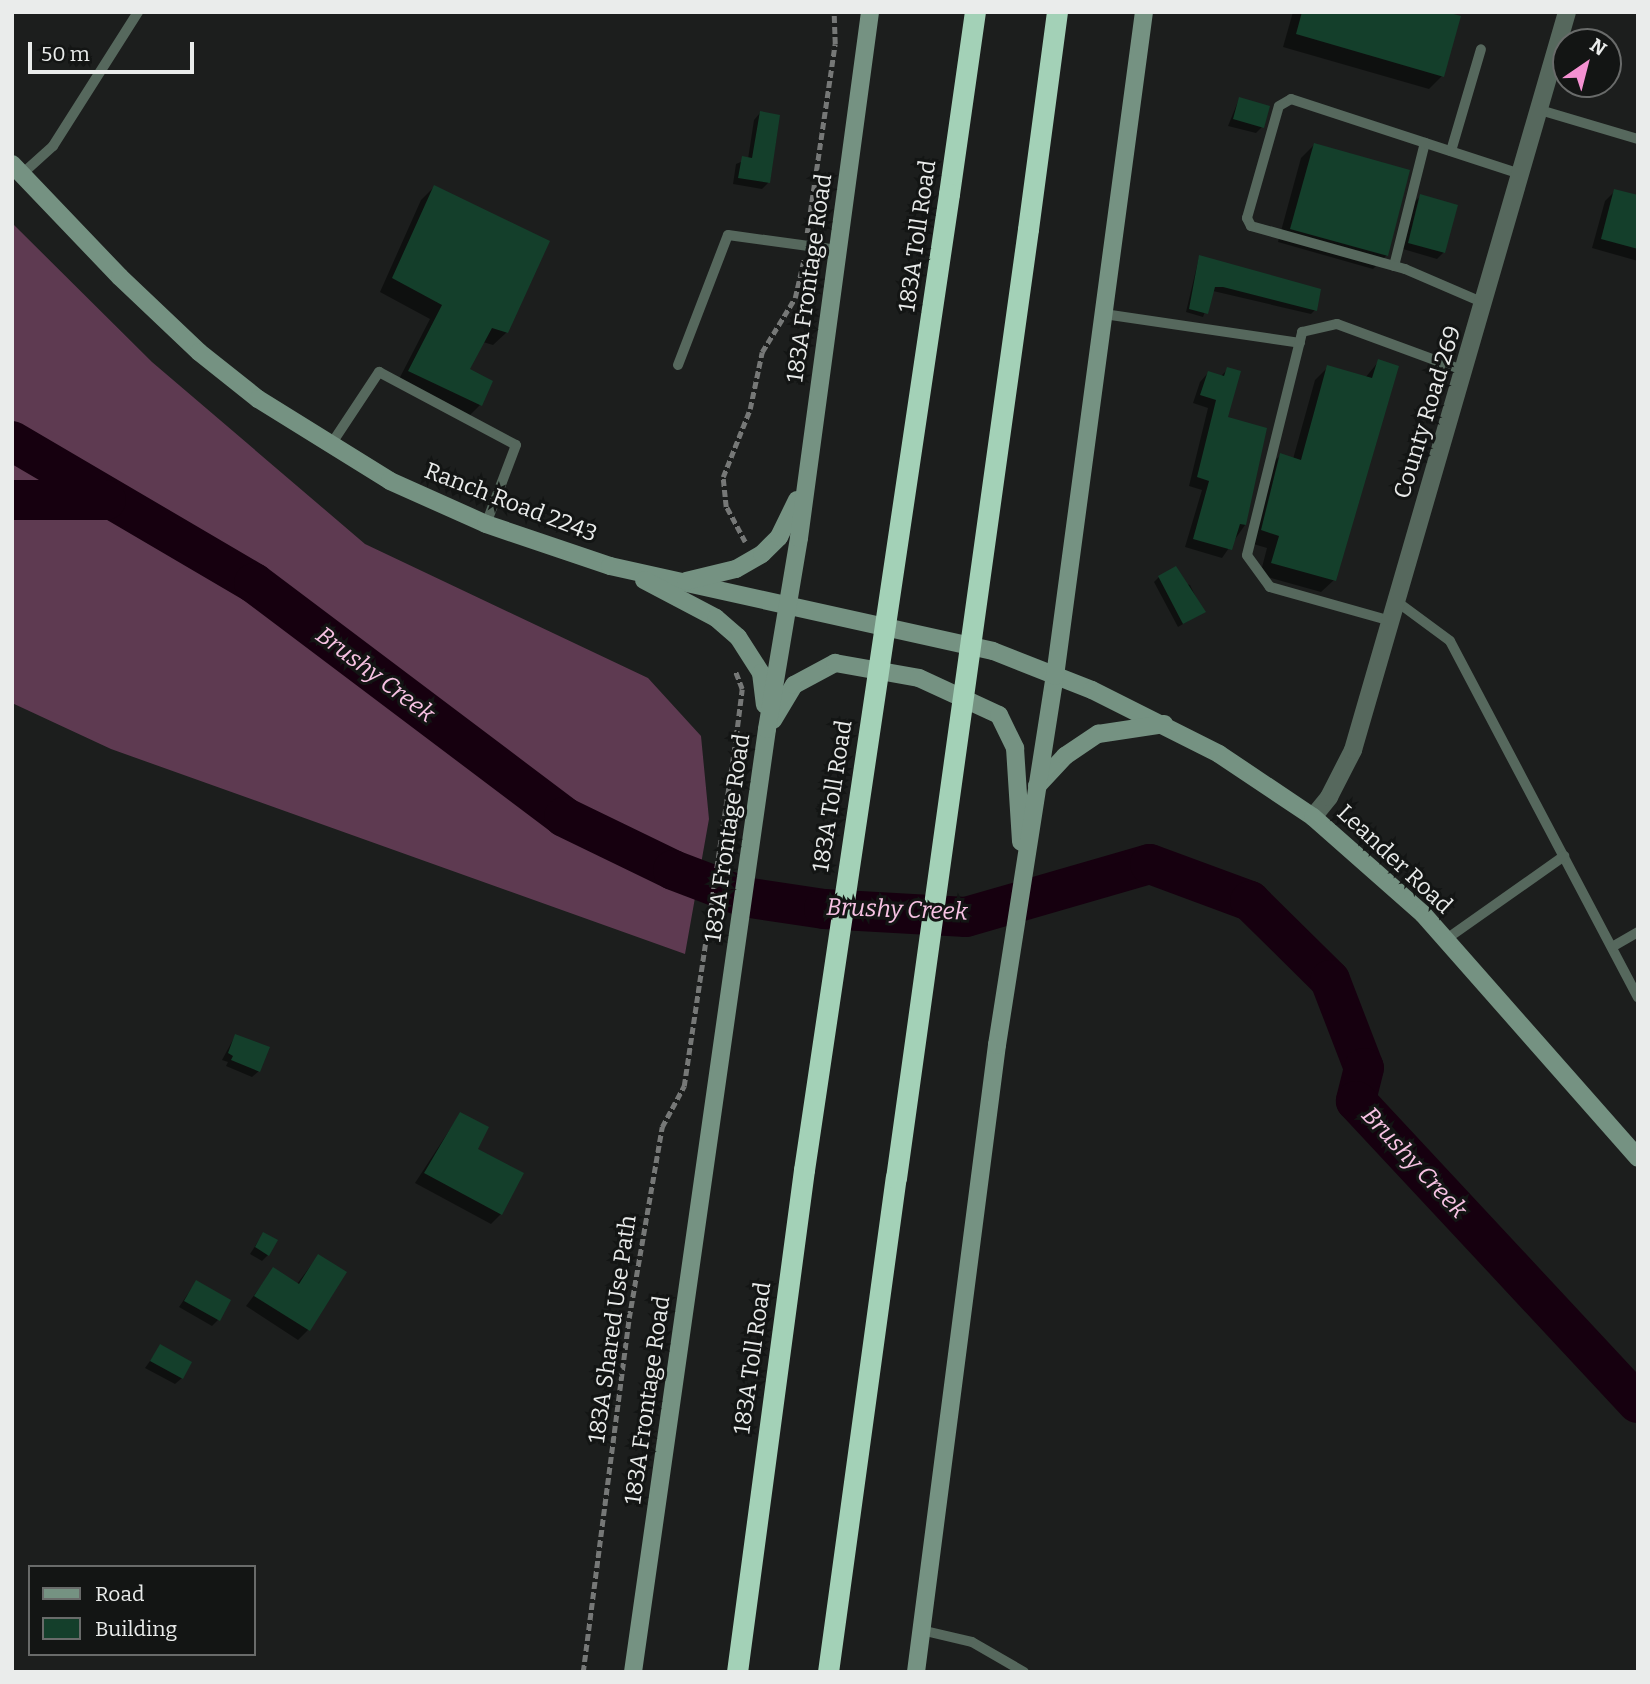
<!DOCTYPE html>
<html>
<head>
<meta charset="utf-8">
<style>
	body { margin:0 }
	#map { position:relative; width:1650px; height:1684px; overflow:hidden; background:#1c1e1d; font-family:Bitter,serif }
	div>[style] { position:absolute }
	.forest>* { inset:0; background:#5e3a51 }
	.shadow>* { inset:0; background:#0007 }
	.river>* { height:40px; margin:-20px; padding:0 20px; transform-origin:20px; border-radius:20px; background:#16000f }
	.building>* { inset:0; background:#143f2b }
	.path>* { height:4.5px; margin-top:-2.25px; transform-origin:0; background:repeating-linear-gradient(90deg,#767877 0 7px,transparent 0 10.5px) }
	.service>* { height:10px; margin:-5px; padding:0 5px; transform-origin:5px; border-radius:5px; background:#56685d }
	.minor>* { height:18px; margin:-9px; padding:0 9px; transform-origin:9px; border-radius:9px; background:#56685d }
	.secondary>* { height:18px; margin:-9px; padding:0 9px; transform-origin:9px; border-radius:9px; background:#759282 }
	.motorway>* { height:21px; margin:-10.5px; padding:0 10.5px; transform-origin:10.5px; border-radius:10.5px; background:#a3d1b7 }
	.motorway-bridge>* { height:21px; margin:-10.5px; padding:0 10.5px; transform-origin:10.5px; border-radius:10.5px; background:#a3d1b7 }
	span { translate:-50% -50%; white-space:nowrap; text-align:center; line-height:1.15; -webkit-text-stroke:6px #131514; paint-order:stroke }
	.street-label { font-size:23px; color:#eaeceb }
	.water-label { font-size:24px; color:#f8c3e4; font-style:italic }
	.frame { position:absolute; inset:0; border:14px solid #eaeceb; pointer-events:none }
	.legend { position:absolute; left:28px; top:1565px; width:228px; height:91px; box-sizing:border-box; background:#131514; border:2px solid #696b6a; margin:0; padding:9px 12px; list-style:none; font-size:21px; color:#eaeceb }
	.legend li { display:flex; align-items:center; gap:14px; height:35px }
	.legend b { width:35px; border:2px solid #696b6a }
	.north { position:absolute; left:1552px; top:28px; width:70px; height:70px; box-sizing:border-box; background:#131514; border:2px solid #696b6a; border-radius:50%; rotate:35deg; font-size:19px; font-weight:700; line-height:28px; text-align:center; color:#eaeceb }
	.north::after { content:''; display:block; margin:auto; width:24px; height:32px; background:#f591d2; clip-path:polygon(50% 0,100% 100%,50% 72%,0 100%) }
	.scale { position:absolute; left:28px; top:42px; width:166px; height:32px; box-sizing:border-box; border:4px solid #eaeceb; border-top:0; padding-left:9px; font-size:21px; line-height:24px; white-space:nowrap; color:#eaeceb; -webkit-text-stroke:5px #131514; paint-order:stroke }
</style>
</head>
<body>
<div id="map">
	<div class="forest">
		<div style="clip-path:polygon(12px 223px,152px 362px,365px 544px,648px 678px,701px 736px,709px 819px,685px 954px,111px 749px,12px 703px)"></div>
	</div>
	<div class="shadow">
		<div style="clip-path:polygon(1293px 12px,1452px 12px,1442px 76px,1429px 89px,1283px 47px)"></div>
		<div style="clip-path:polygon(1239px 99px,1262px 127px,1256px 133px,1228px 126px)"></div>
		<div style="clip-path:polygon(760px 113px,768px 183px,762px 189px,733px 184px,736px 164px,748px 159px,754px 120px)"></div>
		<div style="clip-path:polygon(1314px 145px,1387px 255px,1373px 269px,1278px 242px,1301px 158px)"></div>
		<div style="clip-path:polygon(434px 187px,507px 332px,493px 345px,483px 342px,468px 370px,480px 405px,467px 418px,396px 385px,430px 319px,380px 292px,421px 200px)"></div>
		<div style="clip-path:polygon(1615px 191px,1638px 197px,1638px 261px,1592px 248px,1605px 201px)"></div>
		<div style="clip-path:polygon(1421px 196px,1444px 252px,1437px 259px,1403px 249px,1414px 202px)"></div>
		<div style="clip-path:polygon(1199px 257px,1315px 310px,1311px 314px,1213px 291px,1203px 317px,1186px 312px)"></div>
		<div style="clip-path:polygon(1379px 361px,1334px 580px,1321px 592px,1260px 575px,1267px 548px,1250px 543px,1268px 467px,1281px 455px,1293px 459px,1315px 380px,1328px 367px,1365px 378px)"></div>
		<div style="clip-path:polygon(1228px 369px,1226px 418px,1265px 430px,1245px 525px,1222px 558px,1185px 547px,1202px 490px,1189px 486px,1208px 408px,1193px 403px,1200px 382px,1208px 373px,1220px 377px)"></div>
		<div style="clip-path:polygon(1159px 577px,1190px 585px,1203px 612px,1178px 627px,1154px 582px)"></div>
		<div style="clip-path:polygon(235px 1036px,259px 1071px,252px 1077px,226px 1066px,228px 1062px,222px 1060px)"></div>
		<div style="clip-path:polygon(460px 1114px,501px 1214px,491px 1224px,415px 1183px)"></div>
		<div style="clip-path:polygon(263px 1234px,268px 1255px,262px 1261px,250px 1254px)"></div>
		<div style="clip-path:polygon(318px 1256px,308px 1330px,298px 1340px,246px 1306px,273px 1270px,297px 1284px)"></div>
		<div style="clip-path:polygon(196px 1282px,218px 1320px,212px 1326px,179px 1307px)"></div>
		<div style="clip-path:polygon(160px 1347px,182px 1378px,175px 1384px,145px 1368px)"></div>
	</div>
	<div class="river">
		<div style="left:12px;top:441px;width:281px;rotate:30.4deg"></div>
		<div style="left:254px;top:583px;width:388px;rotate:37deg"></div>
		<div style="left:564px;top:817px;width:121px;rotate:25.9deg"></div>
		<div style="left:673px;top:870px;width:76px;rotate:20.8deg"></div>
		<div style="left:744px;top:897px;width:81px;rotate:8.5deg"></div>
		<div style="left:824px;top:909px;width:142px;rotate:3.2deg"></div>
		<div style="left:966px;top:917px;width:191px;rotate:-16.1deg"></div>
		<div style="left:1150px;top:864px;width:107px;rotate:20.3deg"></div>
		<div style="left:1250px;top:901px;width:112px;rotate:44.6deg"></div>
		<div style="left:1330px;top:980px;width:94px;rotate:68.9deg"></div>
		<div style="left:1364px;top:1068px;width:34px;rotate:104deg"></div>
		<div style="left:1356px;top:1101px;width:413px;rotate:47deg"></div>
		<div style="left:12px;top:500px;width:94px"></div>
	</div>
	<div class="building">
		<div style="clip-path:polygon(1302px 12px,1446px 12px,1461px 16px,1444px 77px,1296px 34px)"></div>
		<div style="clip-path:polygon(1239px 97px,1270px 106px,1264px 128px,1233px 119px)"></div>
		<div style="clip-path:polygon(760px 111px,780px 115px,770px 183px,738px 178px,742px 156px,752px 158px)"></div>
		<div style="clip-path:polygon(1314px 143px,1410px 170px,1388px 256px,1290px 229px)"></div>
		<div style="clip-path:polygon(434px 185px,550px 241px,508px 333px,492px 328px,470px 369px,493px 381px,482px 406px,408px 371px,442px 305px,392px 278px)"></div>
		<div style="clip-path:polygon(1614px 189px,1638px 195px,1638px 249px,1601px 239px)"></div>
		<div style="clip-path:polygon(1420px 194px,1458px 205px,1445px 253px,1408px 243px)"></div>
		<div style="clip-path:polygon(1199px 255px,1321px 289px,1317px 311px,1223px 287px,1215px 287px,1208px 314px,1189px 309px)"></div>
		<div style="clip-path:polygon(1378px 359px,1399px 366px,1336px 581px,1271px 563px,1279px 536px,1261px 530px,1280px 453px,1301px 460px,1327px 365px,1372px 378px)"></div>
		<div style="clip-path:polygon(1227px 367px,1241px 371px,1228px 417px,1267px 428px,1246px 525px,1240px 524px,1232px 550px,1193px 539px,1209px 481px,1197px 477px,1216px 400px,1200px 395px,1208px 371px,1224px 376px)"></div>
		<div style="clip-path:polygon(1176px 566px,1206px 612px,1183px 624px,1158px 576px)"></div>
		<div style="clip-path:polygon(235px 1034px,270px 1047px,260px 1072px,231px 1060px,233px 1056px,228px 1053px)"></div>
		<div style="clip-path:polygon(460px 1112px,489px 1127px,478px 1149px,524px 1173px,502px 1215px,424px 1173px)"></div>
		<div style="clip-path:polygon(263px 1232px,278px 1240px,269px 1256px,255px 1247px)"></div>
		<div style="clip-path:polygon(318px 1254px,347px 1272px,310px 1331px,254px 1296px,273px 1267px,299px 1284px)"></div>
		<div style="clip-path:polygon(196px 1280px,231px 1300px,220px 1321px,184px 1301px)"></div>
		<div style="clip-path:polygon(160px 1344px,192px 1362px,183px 1379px,150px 1361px)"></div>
	</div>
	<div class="path">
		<div style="left:807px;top:233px;width:191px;rotate:-81.6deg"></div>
		<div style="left:835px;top:44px;width:32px;rotate:-92deg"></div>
		<div style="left:745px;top:542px;width:40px;rotate:-118deg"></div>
		<div style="left:726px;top:507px;width:30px;rotate:-96deg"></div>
		<div style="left:723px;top:477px;width:73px;rotate:-68.3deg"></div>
		<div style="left:750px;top:409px;width:58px;rotate:-78.1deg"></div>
		<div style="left:762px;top:352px;width:63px;rotate:-58.6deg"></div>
		<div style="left:795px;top:298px;width:40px;rotate:-77deg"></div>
		<div style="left:583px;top:1672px;width:357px;rotate:-82.6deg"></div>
		<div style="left:629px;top:1318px;width:194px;rotate:-80.2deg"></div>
		<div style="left:662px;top:1127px;width:47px;rotate:-61.8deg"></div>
		<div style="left:684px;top:1086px;width:353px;rotate:-81.5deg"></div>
		<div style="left:736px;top:737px;width:48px;rotate:-82.9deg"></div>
		<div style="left:742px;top:689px;width:19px;rotate:-111deg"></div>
	</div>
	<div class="service">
		<div style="left:1540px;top:110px;width:102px;rotate:16.5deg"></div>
		<div style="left:1451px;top:151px;width:106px;rotate:-73.6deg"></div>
		<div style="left:22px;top:174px;width:42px;rotate:-42.1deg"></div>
		<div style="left:53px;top:146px;width:159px;rotate:-57.6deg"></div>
		<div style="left:1394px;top:266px;width:127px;rotate:-75.9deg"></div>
		<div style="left:1484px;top:303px;width:86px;rotate:-156.7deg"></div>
		<div style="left:1405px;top:269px;width:160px;rotate:-164.4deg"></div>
		<div style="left:1251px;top:226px;width:9px;rotate:-117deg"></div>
		<div style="left:1247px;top:218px;width:116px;rotate:-74.1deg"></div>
		<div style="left:1279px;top:106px;width:14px;rotate:-30deg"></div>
		<div style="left:1291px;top:99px;width:242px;rotate:18.1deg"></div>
		<div style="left:1104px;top:314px;width:198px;rotate:8.4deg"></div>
		<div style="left:678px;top:365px;width:139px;rotate:-69deg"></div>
		<div style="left:728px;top:235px;width:111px;rotate:7.8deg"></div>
		<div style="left:330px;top:446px;width:89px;rotate:-56.5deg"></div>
		<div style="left:379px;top:372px;width:155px;rotate:28.1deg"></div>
		<div style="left:516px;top:445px;width:85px;rotate:110.8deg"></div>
		<div style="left:1396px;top:601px;width:67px;rotate:36.5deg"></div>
		<div style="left:1450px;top:641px;width:403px;rotate:62.2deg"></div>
		<div style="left:1391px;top:621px;width:126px;rotate:-164.3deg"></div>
		<div style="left:1270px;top:587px;width:39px;rotate:-126deg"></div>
		<div style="left:1247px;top:555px;width:230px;rotate:-76.1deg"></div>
		<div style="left:1302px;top:332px;width:36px;rotate:-13deg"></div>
		<div style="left:1337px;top:324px;width:136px;rotate:20.2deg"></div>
		<div style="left:1445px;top:940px;width:146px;rotate:-35.2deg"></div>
		<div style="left:1612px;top:947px;width:30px;rotate:-30deg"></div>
		<div style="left:921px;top:1630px;width:52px;rotate:13.2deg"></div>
		<div style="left:972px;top:1642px;width:60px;rotate:30deg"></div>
	</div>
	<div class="minor">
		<div style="left:1313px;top:817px;width:26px;rotate:-51deg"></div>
		<div style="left:1329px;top:797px;width:53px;rotate:-62.9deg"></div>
		<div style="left:1353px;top:750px;width:768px;rotate:-73.83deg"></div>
	</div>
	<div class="secondary">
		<div style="left:12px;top:164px;width:156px;rotate:46.3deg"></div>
		<div style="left:120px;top:277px;width:109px;rotate:43.5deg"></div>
		<div style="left:199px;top:352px;width:75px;rotate:38.5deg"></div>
		<div style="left:258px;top:399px;width:155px;rotate:31.8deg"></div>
		<div style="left:390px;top:481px;width:105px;rotate:24.1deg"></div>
		<div style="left:486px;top:524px;width:131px;rotate:18.7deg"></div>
		<div style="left:610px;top:566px;width:392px;rotate:12.5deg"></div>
		<div style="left:993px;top:651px;width:106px;rotate:21.5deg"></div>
		<div style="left:1092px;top:690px;width:142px;rotate:26.7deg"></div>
		<div style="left:1219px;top:754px;width:113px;rotate:33.8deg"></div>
		<div style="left:1313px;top:817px;width:147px;rotate:41.4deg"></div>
		<div style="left:1423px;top:914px;width:325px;rotate:48.6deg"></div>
		<div style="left:644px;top:580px;width:81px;rotate:27.8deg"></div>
		<div style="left:716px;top:618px;width:29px;rotate:41deg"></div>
		<div style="left:738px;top:637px;width:43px;rotate:57.4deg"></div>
		<div style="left:761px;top:673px;width:32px;rotate:83deg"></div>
		<div style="left:686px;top:581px;width:51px;rotate:-13.5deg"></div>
		<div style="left:736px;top:569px;width:30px;rotate:-30deg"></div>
		<div style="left:762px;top:554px;width:24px;rotate:-45deg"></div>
		<div style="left:779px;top:537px;width:41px;rotate:-64.1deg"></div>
		<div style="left:773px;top:720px;width:41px;rotate:-59deg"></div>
		<div style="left:794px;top:685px;width:47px;rotate:-28.2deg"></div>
		<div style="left:835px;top:663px;width:85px;rotate:10.1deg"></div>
		<div style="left:919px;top:678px;width:88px;rotate:24.8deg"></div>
		<div style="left:999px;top:715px;width:37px;rotate:64deg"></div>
		<div style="left:1015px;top:748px;width:94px;rotate:86.3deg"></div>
		<div style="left:1037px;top:786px;width:41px;rotate:-47deg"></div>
		<div style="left:1065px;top:756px;width:40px;rotate:-34deg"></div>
		<div style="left:1098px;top:734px;width:67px;rotate:-8.6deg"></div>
		<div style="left:633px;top:1672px;width:952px;rotate:-81.91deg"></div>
		<div style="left:767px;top:729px;width:194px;rotate:-80.5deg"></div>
		<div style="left:799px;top:538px;width:531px;rotate:-82.31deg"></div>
		<div style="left:916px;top:1672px;width:632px;rotate:-82.64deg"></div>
		<div style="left:997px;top:1045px;width:374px;rotate:-81.1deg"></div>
		<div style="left:1055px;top:676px;width:670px;rotate:-82.37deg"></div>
	</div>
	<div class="motorway">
		<div style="left:949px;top:194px;width:184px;rotate:-81.9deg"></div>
		<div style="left:1028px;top:229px;width:219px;rotate:-82.4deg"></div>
		<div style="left:737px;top:1672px;width:506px;rotate:-82.4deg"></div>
		<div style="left:828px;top:1672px;width:499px;rotate:-82.2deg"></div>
	</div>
	<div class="motorway-bridge">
		<div style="left:804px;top:1170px;width:987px;rotate:-81.55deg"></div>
		<div style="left:896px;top:1178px;width:958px;rotate:-82.08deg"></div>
	</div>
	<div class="street-label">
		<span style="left:917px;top:236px;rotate:-82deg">183A Toll Road</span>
		<span style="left:809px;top:278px;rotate:-82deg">183A Frontage Road</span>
		<span style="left:1427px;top:412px;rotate:-73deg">County Road 269</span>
		<span style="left:511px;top:502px;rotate:21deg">Ranch Road 2243</span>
		<span style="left:832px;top:796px;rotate:-81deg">183A Toll Road</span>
		<span style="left:727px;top:838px;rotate:-82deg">183A Frontage Road</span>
		<span style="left:1395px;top:859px;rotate:43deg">Leander Road</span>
		<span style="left:612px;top:1329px;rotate:-82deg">183A Shared Use Path</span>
		<span style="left:752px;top:1358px;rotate:-82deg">183A Toll Road</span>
		<span style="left:647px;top:1400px;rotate:-82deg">183A Frontage Road</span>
	</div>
	<div class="water-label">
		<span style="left:375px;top:675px;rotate:37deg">Brushy Creek</span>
		<span style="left:897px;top:910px;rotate:2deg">Brushy Creek</span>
		<span style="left:1414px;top:1163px;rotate:47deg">Brushy Creek</span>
	</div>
	<div class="frame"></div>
	<ul class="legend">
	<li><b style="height:9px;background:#759282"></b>Road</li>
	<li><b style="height:19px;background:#143f2b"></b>Building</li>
	</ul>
	<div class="north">N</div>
	<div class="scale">50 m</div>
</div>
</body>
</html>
